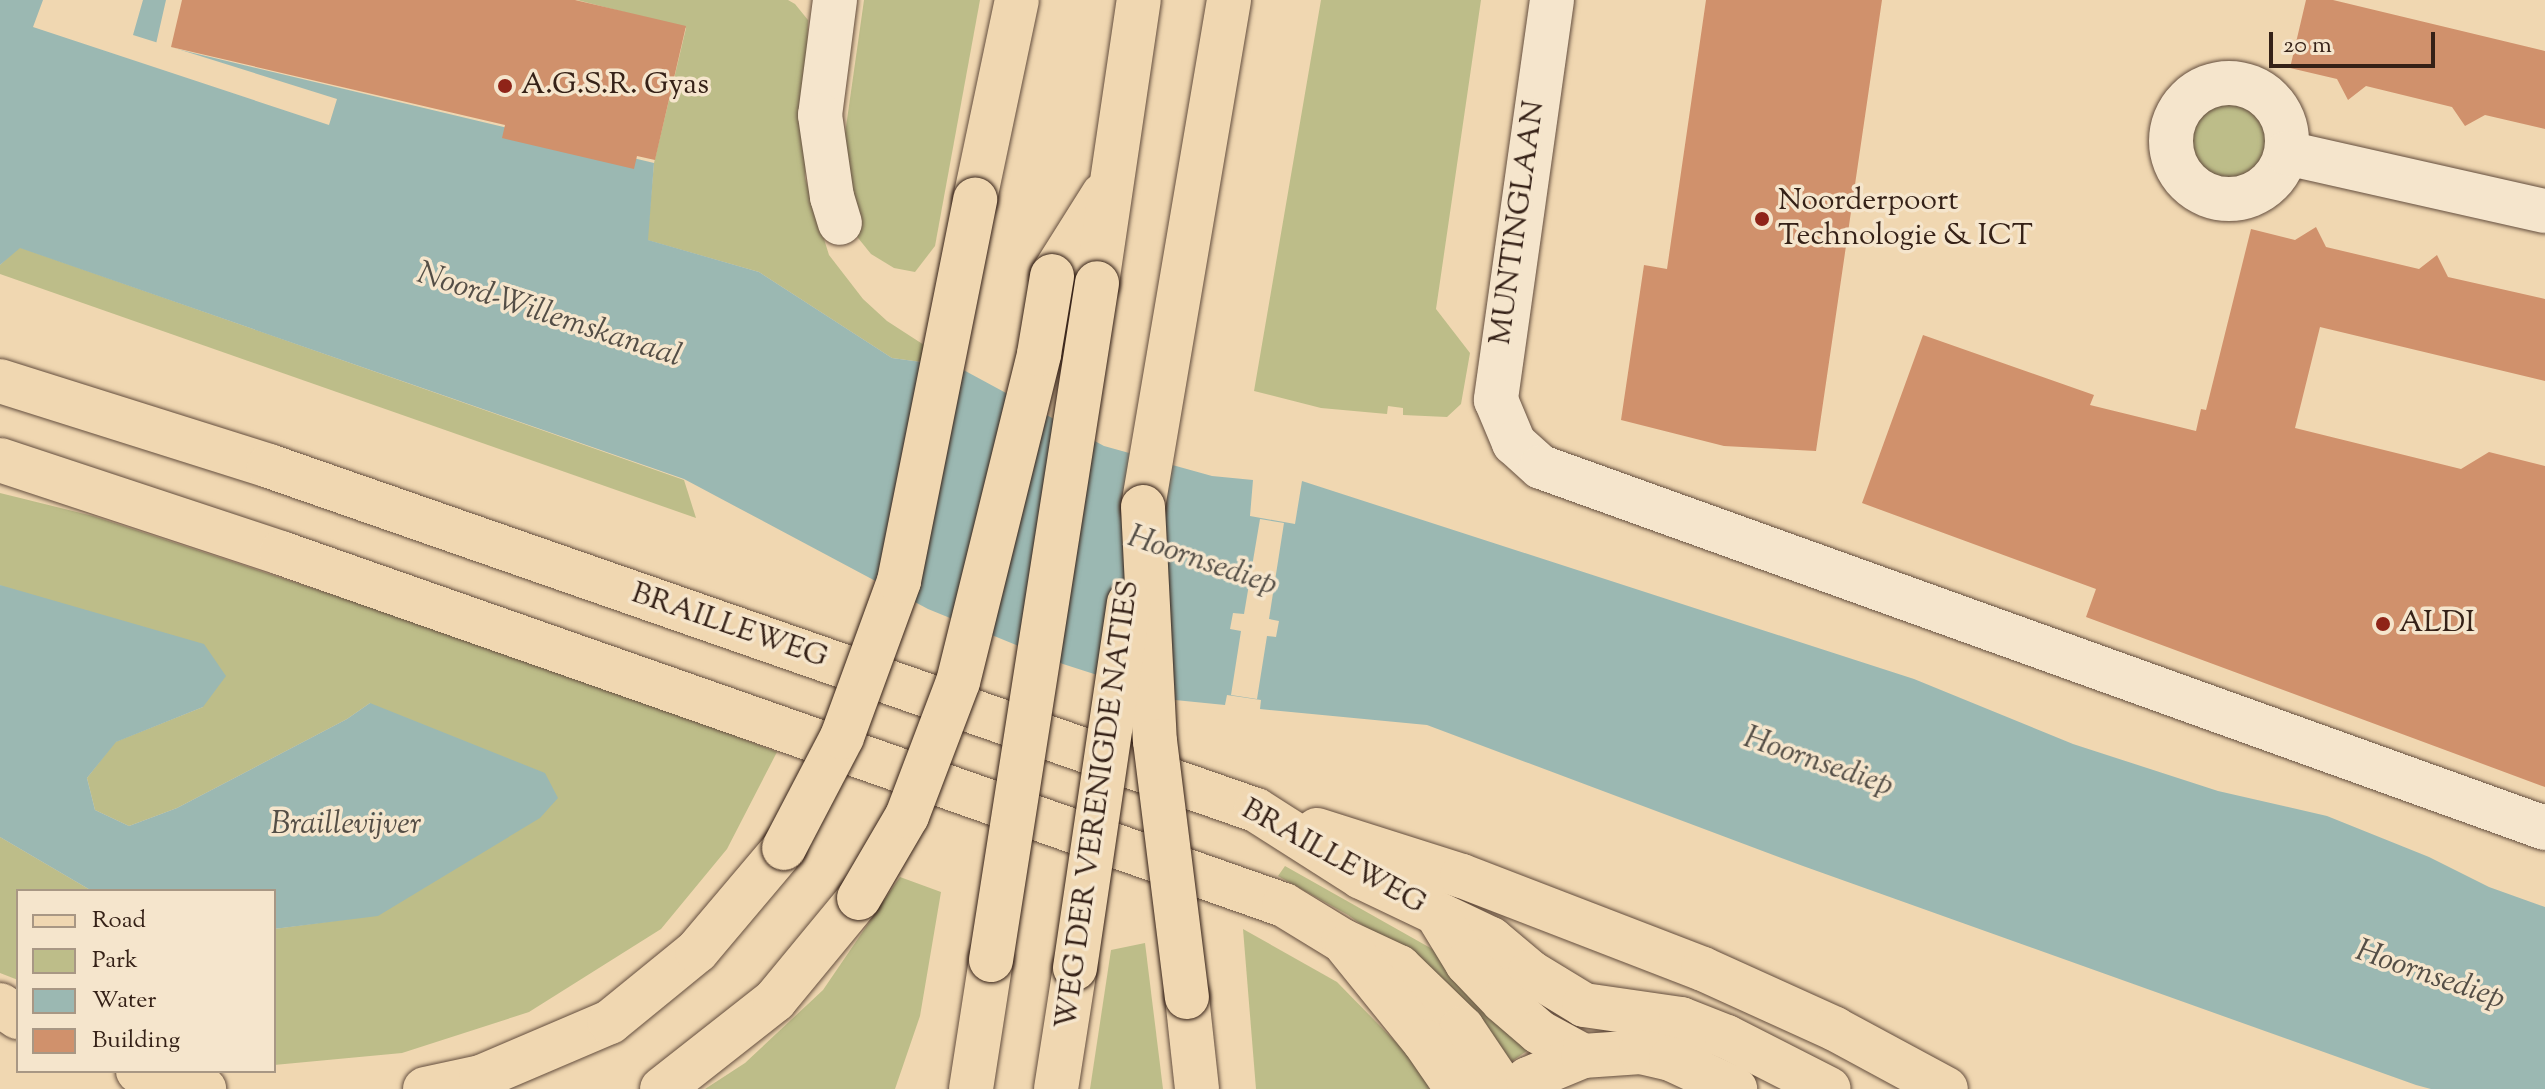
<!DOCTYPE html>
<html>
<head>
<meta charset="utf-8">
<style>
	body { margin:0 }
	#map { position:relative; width:2545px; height:1089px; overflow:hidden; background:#f0d7b1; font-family:"Sorts Mill Goudy",serif }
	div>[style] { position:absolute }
	.green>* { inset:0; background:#bdbd89 }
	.round { border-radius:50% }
	.water>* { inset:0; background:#9bb8b2 }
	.pier>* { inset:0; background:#f0d7b1 }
	.building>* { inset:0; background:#d0916c }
	.roads { filter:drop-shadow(0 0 2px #644e3e) drop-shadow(0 0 2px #644e3e) }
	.minor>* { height:44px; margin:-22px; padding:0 22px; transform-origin:22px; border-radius:22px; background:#f5e5cc }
	.minor>.ring { margin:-22px; padding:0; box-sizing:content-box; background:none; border:44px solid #f5e5cc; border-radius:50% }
	.major>* { height:44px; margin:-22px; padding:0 22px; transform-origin:22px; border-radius:22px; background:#f0d7b1 }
	.highway>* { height:44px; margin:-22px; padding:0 22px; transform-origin:22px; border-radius:22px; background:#f0d7b1 }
	.bridges { filter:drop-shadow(0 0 2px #352117) drop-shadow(0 0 2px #352117) }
	.highway-bridge>* { height:44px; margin:-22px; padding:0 22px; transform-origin:22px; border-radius:22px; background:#f0d7b1 }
	.dots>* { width:22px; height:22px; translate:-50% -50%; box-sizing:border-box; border:4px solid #f5e5cc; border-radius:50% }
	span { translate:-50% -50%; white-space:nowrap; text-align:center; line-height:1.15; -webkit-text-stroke:7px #f5e5cc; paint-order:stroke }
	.poi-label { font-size:30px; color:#352117 }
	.left { translate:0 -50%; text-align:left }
	.street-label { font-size:30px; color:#352117 }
	.water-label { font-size:32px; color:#544e46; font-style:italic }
	.legend { position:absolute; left:16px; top:889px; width:260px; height:184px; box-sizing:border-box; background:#f5e5cc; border:2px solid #a89784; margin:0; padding:10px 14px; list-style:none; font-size:24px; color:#352117 }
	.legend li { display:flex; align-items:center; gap:16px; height:40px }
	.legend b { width:40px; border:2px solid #a89784 }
	.scale { position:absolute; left:2269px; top:32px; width:166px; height:36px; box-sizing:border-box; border:4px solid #352117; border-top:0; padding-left:10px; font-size:24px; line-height:28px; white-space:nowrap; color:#352117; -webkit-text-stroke:6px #f5e5cc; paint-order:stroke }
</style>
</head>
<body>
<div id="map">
	<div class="green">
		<div style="clip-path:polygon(577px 0,788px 0,795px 4px,808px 20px,805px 178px,829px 255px,863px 299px,887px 321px,958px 367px,892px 358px,759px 272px,647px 240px,654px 163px,686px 28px)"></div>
		<div style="clip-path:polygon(864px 0,980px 0,935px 246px,915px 272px,894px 268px,871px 254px,850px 228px,839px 176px)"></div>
		<div style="clip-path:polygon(1321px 0,1481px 0,1436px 309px,1470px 353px,1461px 404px,1447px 417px,1403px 415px,1403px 408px,1388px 406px,1387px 414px,1321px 408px,1254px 391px)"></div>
		<div class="round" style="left:2187px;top:99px;width:82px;height:82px"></div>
		<div style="clip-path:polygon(19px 247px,684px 480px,696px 518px,0 274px,0 265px)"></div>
		<div style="clip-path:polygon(0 493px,93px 516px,580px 676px,777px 752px,727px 849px,661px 929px,529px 1012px,402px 1053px,274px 1065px,274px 929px,378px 915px,370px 703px,347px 719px,177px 808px,129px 826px,95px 810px,87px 778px,115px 742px,203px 707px,0 585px)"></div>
		<div style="clip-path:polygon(0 837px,92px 891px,18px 891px,18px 980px,0 973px)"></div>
		<div style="clip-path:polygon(1285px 866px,1434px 950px,1528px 1050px,1508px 1064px,1394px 948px,1348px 915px,1278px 876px)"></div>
		<div style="clip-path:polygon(900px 877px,941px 892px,920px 1016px,895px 1089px,705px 1089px,745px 1063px,823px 990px)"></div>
		<div style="clip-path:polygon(1243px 929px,1337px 982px,1425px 1072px,1429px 1089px,1256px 1089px)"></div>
		<div style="clip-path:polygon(1145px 943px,1163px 1089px,1090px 1089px,1111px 950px)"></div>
	</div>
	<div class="water">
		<div style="clip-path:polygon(0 0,166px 0,156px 44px,654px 163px,648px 240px,759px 272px,892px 358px,958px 367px,1104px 446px,1212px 476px,1253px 480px,1250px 516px,1295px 524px,1302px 481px,1914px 679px,2073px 744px,2218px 791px,2327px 816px,2429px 857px,2489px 887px,2545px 907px,2545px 1089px,2431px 1089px,2416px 1085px,1803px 866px,1427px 725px,1260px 709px,1261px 700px,1227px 695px,1225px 705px,1175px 700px,1063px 664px,928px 609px,684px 479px,20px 248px,0 265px)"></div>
		<div style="clip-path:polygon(0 585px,204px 644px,226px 676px,203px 707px,116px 742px,87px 778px,95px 810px,129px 826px,177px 808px,347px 719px,370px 703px,545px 773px,558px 798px,540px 818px,378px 916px,274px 929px,274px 891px,92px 891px,0 837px)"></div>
	</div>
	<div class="pier">
		<div style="clip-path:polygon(43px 0,143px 0,133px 35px,337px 99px,329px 125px,33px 27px)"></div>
		<div style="clip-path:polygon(1260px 519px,1284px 523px,1269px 619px,1279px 621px,1276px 637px,1267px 636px,1257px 699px,1231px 695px,1241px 631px,1230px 629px,1233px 613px,1244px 614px)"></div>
	</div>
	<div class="building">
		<div style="clip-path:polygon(182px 0,575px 0,686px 26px,655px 160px,637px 156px,634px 169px,502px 138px,505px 125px,171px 47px)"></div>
		<div style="clip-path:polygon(1706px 0,1882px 0,1816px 451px,1724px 446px,1621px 420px,1644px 265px,1667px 269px)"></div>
		<div style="clip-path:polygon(2306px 0,2333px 0,2545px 51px,2545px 129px,2485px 115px,2465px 126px,2452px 107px,2366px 86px,2348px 100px,2337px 79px,2290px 68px)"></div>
		<div style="clip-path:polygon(2316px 227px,2326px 247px,2419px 269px,2437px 255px,2448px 277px,2545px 299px,2545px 381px,2320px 327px,2295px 428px,2461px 469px,2489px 452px,2545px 466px,2545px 787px,2086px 617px,2096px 589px,1862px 503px,1923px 335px,2094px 395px,2090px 405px,2196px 431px,2201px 409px,2206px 410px,2251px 229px,2295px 240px)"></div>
	</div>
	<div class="roads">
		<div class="minor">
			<div style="left:835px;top:0;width:116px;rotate:97.4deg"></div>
			<div style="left:820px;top:115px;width:83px;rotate:81.7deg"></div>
			<div style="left:832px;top:197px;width:27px;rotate:73deg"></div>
			<div style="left:1552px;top:0;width:404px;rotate:98deg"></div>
			<div style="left:1496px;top:400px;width:47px;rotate:67.3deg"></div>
			<div style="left:1514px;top:443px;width:36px;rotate:42deg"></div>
			<div style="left:1541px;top:467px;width:1067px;rotate:19.78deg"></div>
			<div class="ring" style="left:2171px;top:83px;width:72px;height:72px"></div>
			<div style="left:2287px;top:153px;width:264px;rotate:12.7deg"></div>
		</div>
		<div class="major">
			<div style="left:0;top:381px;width:282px;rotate:17.5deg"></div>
			<div style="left:269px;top:466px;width:1045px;rotate:19.22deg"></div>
			<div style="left:1256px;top:810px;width:125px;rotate:32.5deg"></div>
			<div style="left:1361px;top:877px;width:144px;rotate:25.5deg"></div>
			<div style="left:1491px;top:939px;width:51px;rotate:40.2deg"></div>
			<div style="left:1530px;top:972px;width:63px;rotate:31.4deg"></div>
			<div style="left:1584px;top:1005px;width:98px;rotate:8.2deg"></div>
			<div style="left:1681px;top:1019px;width:49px;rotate:21.4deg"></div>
			<div style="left:1727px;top:1037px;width:114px;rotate:27deg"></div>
			<div style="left:0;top:460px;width:296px;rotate:18.3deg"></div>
			<div style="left:281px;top:553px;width:1063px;rotate:19.34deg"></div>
			<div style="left:1284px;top:905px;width:69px;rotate:31.4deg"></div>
			<div style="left:1343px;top:941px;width:62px;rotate:24.9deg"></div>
			<div style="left:1399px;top:967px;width:88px;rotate:44.1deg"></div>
			<div style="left:1462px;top:1028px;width:73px;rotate:56.1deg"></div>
			<div style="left:1317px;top:830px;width:152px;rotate:17.6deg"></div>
			<div style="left:1462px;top:876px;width:258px;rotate:21.1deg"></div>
			<div style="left:1703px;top:969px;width:145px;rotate:24.4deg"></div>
			<div style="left:1835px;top:1029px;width:126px;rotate:28.4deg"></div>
			<div style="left:1439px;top:917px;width:54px;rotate:58.7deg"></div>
			<div style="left:1467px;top:963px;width:52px;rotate:46.5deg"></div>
			<div style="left:1503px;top:1001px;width:48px;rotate:40.7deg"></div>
			<div style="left:1539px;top:1032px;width:50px;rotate:28.6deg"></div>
			<div style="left:1347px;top:946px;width:122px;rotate:51deg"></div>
			<div style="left:1424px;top:1041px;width:58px;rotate:55.5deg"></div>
			<div style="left:1517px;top:1089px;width:15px;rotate:-42deg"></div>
			<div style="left:1528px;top:1079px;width:60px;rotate:-22.7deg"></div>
			<div style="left:1583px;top:1056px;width:58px;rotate:-3.9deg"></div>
			<div style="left:1641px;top:1052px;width:31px;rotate:13deg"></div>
			<div style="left:1671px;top:1059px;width:71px;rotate:25.1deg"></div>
		</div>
		<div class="highway">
			<div style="left:975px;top:199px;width:203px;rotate:-78.1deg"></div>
			<div style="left:1052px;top:276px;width:96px;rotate:-57.8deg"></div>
			<div style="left:1097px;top:283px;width:286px;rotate:-81.6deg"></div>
			<div style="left:1143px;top:507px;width:514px;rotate:-80.37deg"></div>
			<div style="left:1187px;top:997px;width:93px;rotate:83.8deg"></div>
			<div style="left:0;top:1005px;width:22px;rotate:34deg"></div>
			<div style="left:138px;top:1071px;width:27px;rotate:22deg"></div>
			<div style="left:163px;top:1081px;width:42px;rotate:11deg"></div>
			<div style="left:425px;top:1089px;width:57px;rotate:-12.1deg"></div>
			<div style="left:481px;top:1077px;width:140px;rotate:-23.1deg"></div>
			<div style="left:610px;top:1022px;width:112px;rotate:-39.2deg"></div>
			<div style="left:697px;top:951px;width:135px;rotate:-49.8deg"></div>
			<div style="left:662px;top:1089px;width:144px;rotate:-38.2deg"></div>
			<div style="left:775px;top:1000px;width:132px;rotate:-50.5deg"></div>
			<div style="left:971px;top:1089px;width:131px;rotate:-81.2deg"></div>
			<div style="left:1056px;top:1089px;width:122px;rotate:-81.1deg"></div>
		</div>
	</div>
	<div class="bridges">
		<div class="highway-bridge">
			<div style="left:1143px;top:507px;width:234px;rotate:87.1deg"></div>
			<div style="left:1155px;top:741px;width:258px;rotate:82.9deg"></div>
			<div style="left:784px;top:848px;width:125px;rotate:-62.4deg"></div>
			<div style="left:842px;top:737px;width:166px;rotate:-69.9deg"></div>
			<div style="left:899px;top:581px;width:389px;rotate:-78.7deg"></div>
			<div style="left:859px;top:898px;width:95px;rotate:-59.7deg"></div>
			<div style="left:907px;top:816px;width:143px;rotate:-69.2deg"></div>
			<div style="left:958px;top:682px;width:338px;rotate:-76.1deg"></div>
			<div style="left:1039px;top:354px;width:79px;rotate:-80.5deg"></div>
			<div style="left:991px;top:960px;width:685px;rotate:-81.1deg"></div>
			<div style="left:1075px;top:968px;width:369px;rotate:-81.6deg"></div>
		</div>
	</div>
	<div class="dots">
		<div style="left:505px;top:86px;background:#8f2418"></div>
		<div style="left:1762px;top:219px;background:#8f2418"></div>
		<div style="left:2383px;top:624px;background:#8f2418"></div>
	</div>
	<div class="poi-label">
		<span class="left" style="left:521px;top:86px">A.G.S.R. Gyas</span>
		<span class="left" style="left:1778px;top:219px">Noorderpoort<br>Technologie &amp; ICT</span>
		<span class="left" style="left:2399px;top:624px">ALDI</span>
	</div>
	<div class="street-label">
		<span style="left:1519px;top:223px;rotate:-82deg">MUNTINGLAAN</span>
		<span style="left:729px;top:627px;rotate:19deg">BRAILLEWEG</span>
		<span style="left:1099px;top:805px;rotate:-82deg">WEG DER VERENIGDE NATIES</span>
		<span style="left:1333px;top:858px;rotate:29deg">BRAILLEWEG</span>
	</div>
	<div class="water-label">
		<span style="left:549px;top:316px;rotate:18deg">Noord-Willemskanaal</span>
		<span style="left:1202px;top:562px;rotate:19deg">Hoornsediep</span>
		<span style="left:1818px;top:763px;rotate:19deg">Hoornsediep</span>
		<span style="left:346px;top:825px">Braillevijver</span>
		<span style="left:2430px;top:976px;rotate:19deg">Hoornsediep</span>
	</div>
	<ul class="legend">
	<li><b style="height:10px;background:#f0d7b1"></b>Road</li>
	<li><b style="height:22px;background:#bdbd89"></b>Park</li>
	<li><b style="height:22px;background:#9bb8b2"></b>Water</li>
	<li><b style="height:22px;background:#d0916c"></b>Building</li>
	</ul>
	<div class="scale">20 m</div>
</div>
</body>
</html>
